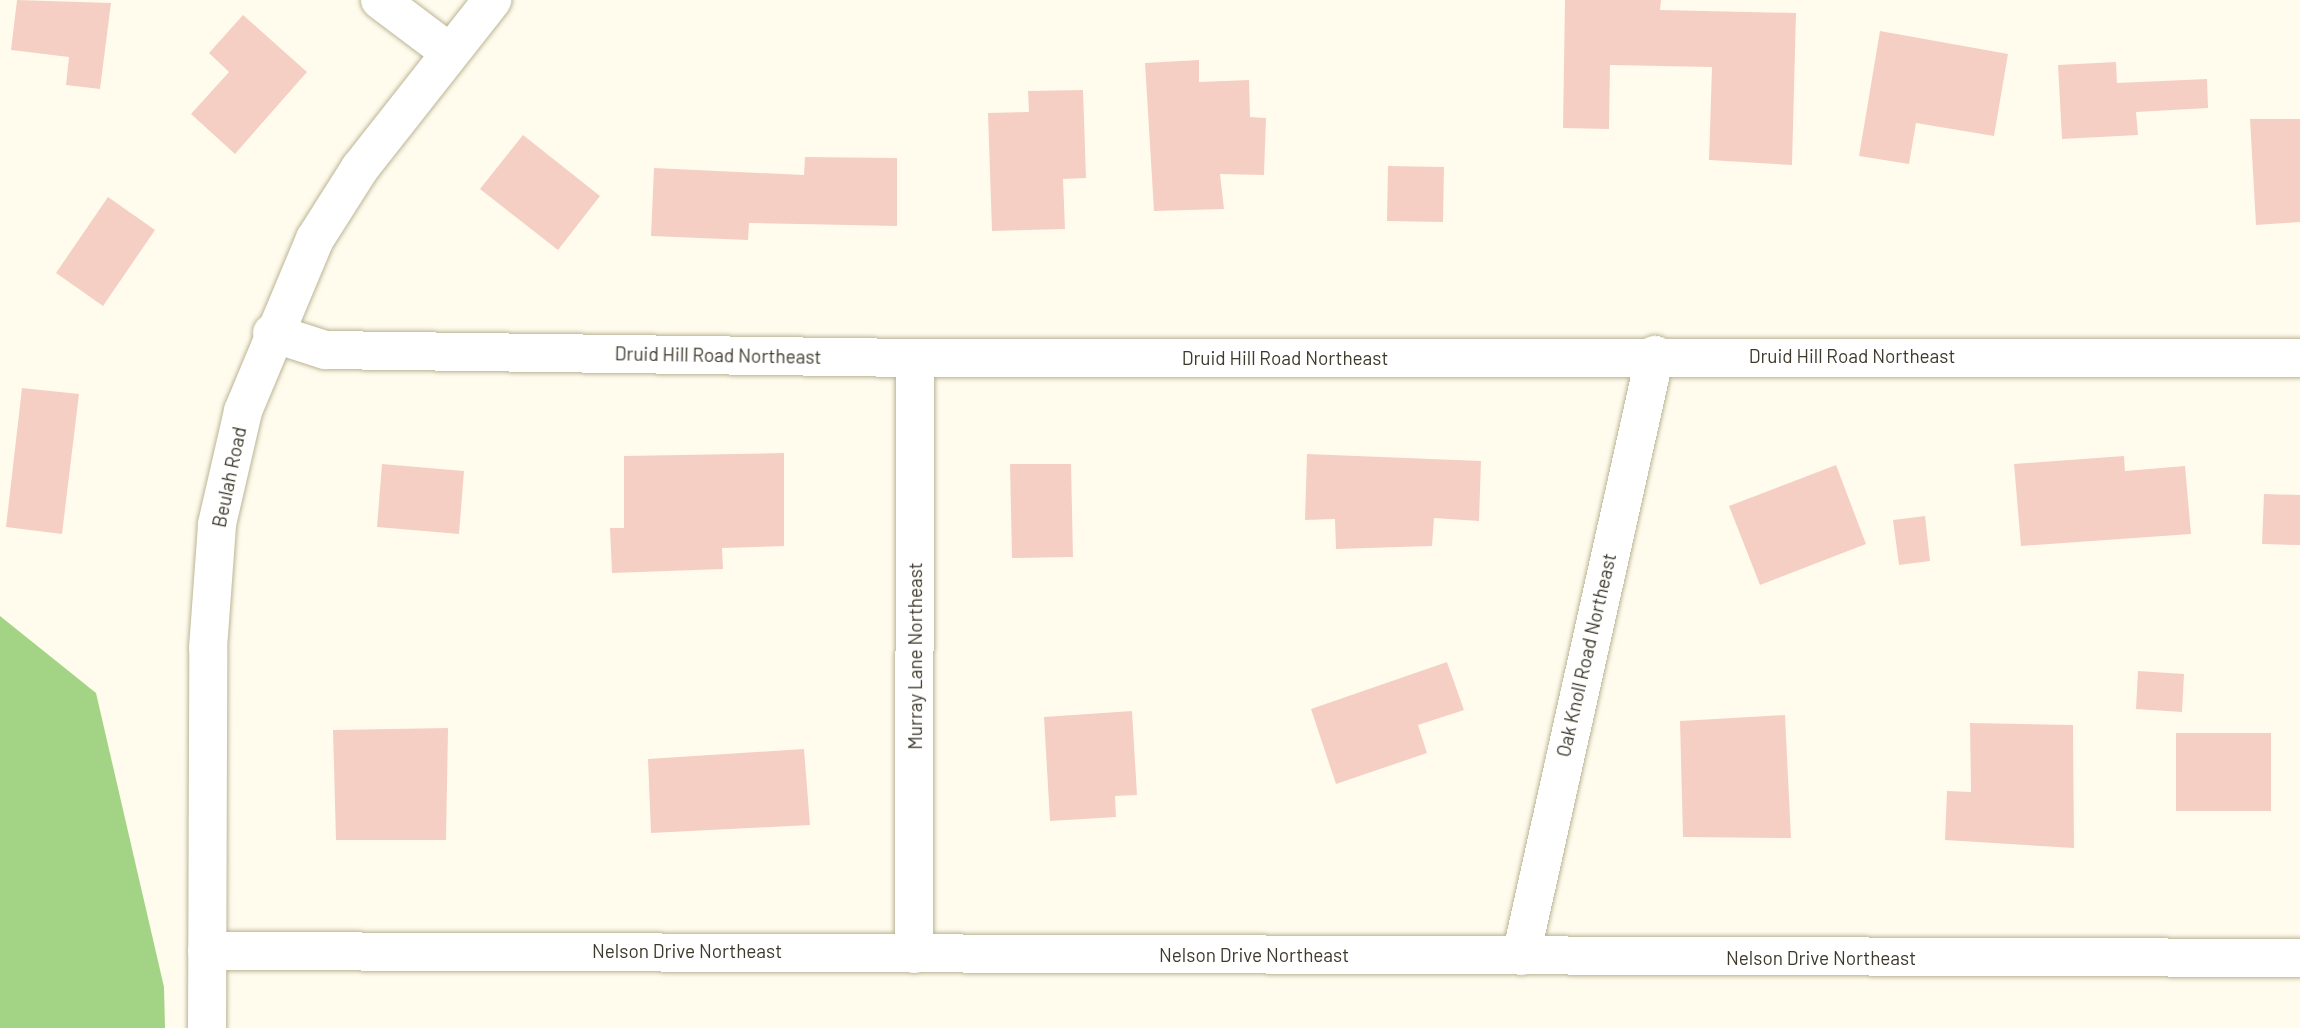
<!DOCTYPE html>
<html>
<head>
<meta charset="utf-8">
<style>
	body { margin:0 }
	#map { position:relative; width:2300px; height:1028px; overflow:hidden; background:#fffcee; font-family:Barlow,sans-serif }
	div>[style] { position:absolute }
	.forest>* { inset:0; background:#a3d385 }
	.building>* { inset:0; background:#f6cfc4 }
	.roads { filter:drop-shadow(0 0 2px #bbb493) drop-shadow(0 0 2px #bbb493) }
	.minor>* { height:38px; margin:-19px; padding:0 19px; transform-origin:19px; border-radius:19px; background:#fff }
	.major>* { height:38px; margin:-19px; padding:0 19px; transform-origin:19px; border-radius:19px; background:#fff }
	span { translate:-50% -50%; white-space:nowrap; text-align:center; line-height:1.15; -webkit-text-stroke:7px #fff; paint-order:stroke }
	.street-label { font-size:19px; color:#3d3a2c }
</style>
</head>
<body>
<div id="map">
	<div class="forest">
		<div style="clip-path:polygon(0 616px,96px 693px,164px 987px,165px 1028px,0 1028px)"></div>
	</div>
	<div class="building">
		<div style="clip-path:polygon(17px 0,111px 3px,100px 89px,66px 85px,69px 57px,11px 50px)"></div>
		<div style="clip-path:polygon(1565px 0,1661px 0,1660px 10px,1796px 13px,1792px 165px,1709px 160px,1712px 67px,1610px 65px,1609px 129px,1563px 128px)"></div>
		<div style="clip-path:polygon(243px 15px,307px 72px,235px 154px,191px 114px,229px 72px,209px 53px)"></div>
		<div style="clip-path:polygon(1880px 31px,2008px 54px,1994px 136px,1916px 123px,1909px 164px,1859px 156px)"></div>
		<div style="clip-path:polygon(1199px 60px,1199px 82px,1249px 80px,1250px 117px,1266px 118px,1264px 175px,1220px 174px,1224px 209px,1154px 211px,1145px 63px)"></div>
		<div style="clip-path:polygon(2116px 62px,2117px 83px,2207px 79px,2208px 108px,2136px 112px,2138px 135px,2062px 139px,2058px 65px)"></div>
		<div style="clip-path:polygon(1083px 90px,1086px 178px,1063px 179px,1065px 229px,992px 231px,988px 113px,1029px 112px,1028px 91px)"></div>
		<div style="clip-path:polygon(2250px 119px,2300px 119px,2300px 222px,2256px 225px)"></div>
		<div style="clip-path:polygon(523px 135px,600px 196px,558px 250px,480px 189px)"></div>
		<div style="clip-path:polygon(805px 157px,897px 158px,897px 226px,749px 223px,748px 240px,651px 236px,654px 168px,804px 175px)"></div>
		<div style="clip-path:polygon(1388px 166px,1444px 167px,1443px 222px,1387px 221px)"></div>
		<div style="clip-path:polygon(108px 197px,155px 230px,103px 306px,56px 273px)"></div>
		<div style="clip-path:polygon(22px 388px,79px 394px,62px 534px,6px 527px)"></div>
		<div style="clip-path:polygon(784px 453px,784px 546px,722px 548px,723px 569px,612px 573px,610px 528px,624px 528px,624px 456px)"></div>
		<div style="clip-path:polygon(1307px 454px,1481px 461px,1479px 521px,1434px 518px,1432px 546px,1336px 549px,1335px 519px,1305px 520px)"></div>
		<div style="clip-path:polygon(2124px 456px,2125px 471px,2185px 466px,2191px 534px,2021px 546px,2014px 464px)"></div>
		<div style="clip-path:polygon(382px 464px,464px 471px,459px 534px,377px 527px)"></div>
		<div style="clip-path:polygon(1010px 464px,1071px 464px,1073px 557px,1012px 558px)"></div>
		<div style="clip-path:polygon(1836px 465px,1866px 544px,1760px 585px,1729px 506px)"></div>
		<div style="clip-path:polygon(2264px 494px,2300px 495px,2300px 545px,2262px 544px)"></div>
		<div style="clip-path:polygon(1925px 516px,1930px 561px,1899px 565px,1893px 520px)"></div>
		<div style="clip-path:polygon(1447px 662px,1464px 710px,1418px 725px,1427px 753px,1336px 784px,1311px 709px)"></div>
		<div style="clip-path:polygon(2138px 671px,2184px 674px,2182px 712px,2136px 709px)"></div>
		<div style="clip-path:polygon(1132px 711px,1137px 795px,1115px 796px,1116px 817px,1050px 821px,1044px 717px)"></div>
		<div style="clip-path:polygon(1785px 715px,1791px 838px,1683px 837px,1680px 721px)"></div>
		<div style="clip-path:polygon(1970px 723px,2073px 725px,2074px 848px,1945px 840px,1947px 791px,1971px 792px)"></div>
		<div style="clip-path:polygon(448px 728px,446px 840px,336px 840px,333px 730px)"></div>
		<div style="clip-path:polygon(2176px 733px,2271px 733px,2271px 811px,2176px 811px)"></div>
		<div style="clip-path:polygon(804px 749px,810px 825px,651px 833px,648px 759px)"></div>
	</div>
	<div class="roads">
		<div class="minor">
			<div style="left:380px;top:0;width:86px;rotate:37deg"></div>
			<div style="left:272px;top:333px;width:56px;rotate:17.8deg"></div>
			<div style="left:325px;top:350px;width:590px;rotate:0.78deg"></div>
			<div style="left:915px;top:358px;width:1385px"></div>
			<div style="left:207px;top:951px;width:2093px;rotate:0.19deg"></div>
			<div style="left:914px;top:954px;width:596px;rotate:-89.9deg"></div>
			<div style="left:1521px;top:956px;width:616px;rotate:-77.43deg"></div>
		</div>
		<div class="major">
			<div style="left:207px;top:1028px;width:380px;rotate:-89.8deg"></div>
			<div style="left:208px;top:648px;width:124px;rotate:-85.8deg"></div>
			<div style="left:217px;top:524px;width:116px;rotate:-77deg"></div>
			<div style="left:243px;top:411px;width:186px;rotate:-67.3deg"></div>
			<div style="left:315px;top:239px;width:84px;rotate:-57.6deg"></div>
			<div style="left:360px;top:168px;width:214px;rotate:-51.8deg"></div>
		</div>
	</div>
	<div class="street-label">
		<span style="left:718px;top:355px;rotate:1deg">Druid Hill Road Northeast</span>
		<span style="left:1852px;top:356px">Druid Hill Road Northeast</span>
		<span style="left:1285px;top:358px">Druid Hill Road Northeast</span>
		<span style="left:229px;top:477px;rotate:-78deg">Beulah Road</span>
		<span style="left:1586px;top:655px;rotate:-77deg">Oak Knoll Road Northeast</span>
		<span style="left:915px;top:656px;rotate:-90deg">Murray Lane Northeast</span>
		<span style="left:687px;top:951px">Nelson Drive Northeast</span>
		<span style="left:1254px;top:955px">Nelson Drive Northeast</span>
		<span style="left:1821px;top:958px">Nelson Drive Northeast</span>
	</div>
</div>
</body>
</html>
